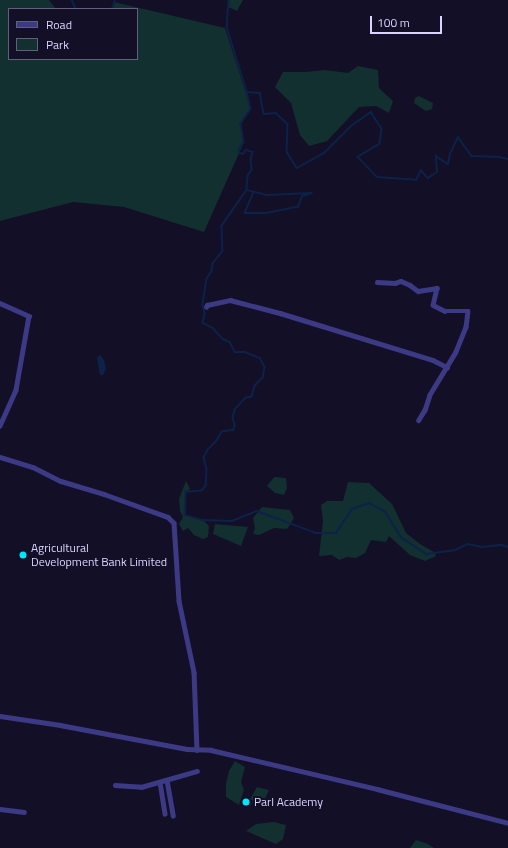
<!DOCTYPE html>
<html>
<head>
<meta charset="utf-8">
<style>
	body { margin:0 }
	#map { position:relative; width:508px; height:848px; overflow:hidden; background:#130f26; font-family:"Titillium Web",sans-serif }
	div>[style] { position:absolute }
	.green>* { inset:0; background:#12302f }
	.water>* { inset:0; background:#0c2248 }
	.stream>* { height:1.5px; margin:-0.75px; padding:0 0.75px; transform-origin:0.75px; border-radius:0.75px; background:#0c2248 }
	.street>* { height:4.5px; margin:-2.25px; padding:0 2.25px; transform-origin:2.25px; border-radius:2.25px; background:#3d3a85 }
	.dots>* { width:11px; height:11px; translate:-50% -50%; box-sizing:border-box; border:2px solid #130f26; border-radius:50% }
	span { translate:-50% -50%; white-space:nowrap; text-align:center; line-height:1.15; -webkit-text-stroke:4px #130f26; paint-order:stroke }
	.poi-label { font-size:12px; color:#d9d4ff }
	.left { translate:0 -50%; text-align:left }
	.legend { position:absolute; left:8px; top:8px; width:130px; height:52px; box-sizing:border-box; background:#130f26; border:1px solid #625e7d; margin:0; padding:5px 7px; list-style:none; font-size:12px; color:#d9d4ff }
	.legend li { display:flex; align-items:center; gap:8px; height:20px }
	.legend b { width:20px; border:1px solid #625e7d }
	.scale { position:absolute; left:370px; top:16px; width:72px; height:18px; box-sizing:border-box; border:2px solid #d9d4ff; border-top:0; padding-left:5px; font-size:12px; line-height:14px; white-space:nowrap; color:#d9d4ff; -webkit-text-stroke:3px #130f26; paint-order:stroke }
</style>
</head>
<body>
<div id="map">
	<div class="green">
		<div style="clip-path:polygon(0 0,49px 0,56px 9px,9px 9px,9px 59px,137px 59px,137px 9px,112px 9px,114px 2px,225px 28px,251px 109px,241px 124px,244px 142px,204px 232px,124px 207px,73px 202px,0 221px)"></div>
		<div style="clip-path:polygon(229px 0,243px 0,237px 11px,228px 7px)"></div>
		<div style="clip-path:polygon(358px 66px,378px 70px,379px 88px,393px 101px,389px 113px,376px 106px,359px 107px,327px 141px,309px 146px,300px 135px,291px 103px,275px 87px,283px 72px,305px 72px,325px 70px,348px 73px)"></div>
		<div style="clip-path:polygon(419px 96px,433px 103px,432px 109px,426px 111px,414px 103px,415px 98px)"></div>
		<div style="clip-path:polygon(274px 477px,286px 478px,287px 488px,284px 495px,275px 493px,267px 486px)"></div>
		<div style="clip-path:polygon(186px 481px,190px 489px,186px 492px,185px 515px,203px 520px,209px 526px,208px 537px,203px 539px,194px 535px,188px 528px,183px 531px,179px 524px,183px 517px,180px 511px,179px 499px)"></div>
		<div style="clip-path:polygon(348px 482px,369px 483px,392px 504px,406px 533px,420px 544px,434px 552px,436px 556px,425px 561px,410px 555px,389px 536px,386px 542px,371px 540px,365px 553px,356px 558px,347px 557px,339px 560px,332px 555px,319px 556px,323px 521px,321px 505px,327px 501px,343px 501px)"></div>
		<div style="clip-path:polygon(262px 507px,290px 510px,294px 518px,287px 529px,274px 528px,259px 535px,253px 534px,255px 528px,253px 518px)"></div>
		<div style="clip-path:polygon(215px 524px,248px 527px,241px 546px,213px 534px)"></div>
		<div style="clip-path:polygon(235px 761px,245px 767px,241px 782px,244px 790px,239px 805px,226px 797px,226px 784px,229px 771px)"></div>
		<div style="clip-path:polygon(257px 787px,269px 790px,262px 806px,250px 799px)"></div>
		<div style="clip-path:polygon(274px 822px,286px 825px,283px 839px,276px 844px,246px 831px,256px 824px)"></div>
		<div style="clip-path:polygon(416px 840px,428px 844px,434px 848px,410px 848px)"></div>
	</div>
	<div class="water">
		<div style="clip-path:polygon(100px 355px,104px 360px,106px 369px,103px 375px,100px 375px,97px 358px)"></div>
	</div>
	<div class="stream">
		<div style="left:72px;top:0;width:10px;rotate:66deg"></div>
		<div style="left:229px;top:0;width:27px;rotate:94deg"></div>
		<div style="left:227px;top:27px;width:68px;rotate:72.9deg"></div>
		<div style="left:247px;top:92px;width:13px;rotate:4deg"></div>
		<div style="left:260px;top:93px;width:21px;rotate:79deg"></div>
		<div style="left:264px;top:114px;width:12px;rotate:-5deg"></div>
		<div style="left:276px;top:113px;width:16px;rotate:43deg"></div>
		<div style="left:288px;top:124px;width:28px;rotate:92deg"></div>
		<div style="left:287px;top:152px;width:19px;rotate:58deg"></div>
		<div style="left:297px;top:168px;width:31px;rotate:-29deg"></div>
		<div style="left:324px;top:153px;width:38px;rotate:-45deg"></div>
		<div style="left:351px;top:126px;width:24px;rotate:-35deg"></div>
		<div style="left:371px;top:112px;width:20px;rotate:57deg"></div>
		<div style="left:382px;top:129px;width:15px;rotate:98deg"></div>
		<div style="left:380px;top:144px;width:26px;rotate:149deg"></div>
		<div style="left:358px;top:157px;width:28px;rotate:46deg"></div>
		<div style="left:377px;top:177px;width:39px;rotate:4deg"></div>
		<div style="left:416px;top:180px;width:11px;rotate:-63deg"></div>
		<div style="left:421px;top:170px;width:11px;rotate:49deg"></div>
		<div style="left:428px;top:178px;width:11px;rotate:-34deg"></div>
		<div style="left:437px;top:172px;width:16px;rotate:-94deg"></div>
		<div style="left:436px;top:156px;width:14px;rotate:34deg"></div>
		<div style="left:448px;top:164px;width:10px;rotate:-79deg"></div>
		<div style="left:450px;top:154px;width:19px;rotate:-65deg"></div>
		<div style="left:458px;top:137px;width:24px;rotate:54deg"></div>
		<div style="left:472px;top:156px;width:27px;rotate:2deg"></div>
		<div style="left:499px;top:157px;width:9px;rotate:13deg"></div>
		<div style="left:112px;top:9px;width:9px;rotate:-72deg"></div>
		<div style="left:247px;top:92px;width:17px;rotate:77deg"></div>
		<div style="left:251px;top:109px;width:18px;rotate:124deg"></div>
		<div style="left:241px;top:124px;width:18px;rotate:81deg"></div>
		<div style="left:244px;top:142px;width:9px;rotate:122deg"></div>
		<div style="left:239px;top:150px;width:3px;rotate:72deg"></div>
		<div style="left:240px;top:153px;width:3px;rotate:18deg"></div>
		<div style="left:243px;top:154px;width:5px;rotate:-53deg"></div>
		<div style="left:246px;top:150px;width:7px;rotate:16deg"></div>
		<div style="left:253px;top:152px;width:8px;rotate:104deg"></div>
		<div style="left:251px;top:160px;width:10px;rotate:84deg"></div>
		<div style="left:252px;top:170px;width:7px;rotate:124deg"></div>
		<div style="left:248px;top:176px;width:14px;rotate:94deg"></div>
		<div style="left:247px;top:190px;width:44px;rotate:124.8deg"></div>
		<div style="left:222px;top:226px;width:25px;rotate:88deg"></div>
		<div style="left:223px;top:251px;width:16px;rotate:128deg"></div>
		<div style="left:213px;top:264px;width:7px;rotate:98deg"></div>
		<div style="left:212px;top:271px;width:9px;rotate:122deg"></div>
		<div style="left:207px;top:279px;width:26px;rotate:99deg"></div>
		<div style="left:203px;top:305px;width:9px;rotate:77deg"></div>
		<div style="left:205px;top:314px;width:9px;rotate:103deg"></div>
		<div style="left:203px;top:323px;width:11px;rotate:27deg"></div>
		<div style="left:213px;top:328px;width:15px;rotate:48deg"></div>
		<div style="left:223px;top:339px;width:8px;rotate:23deg"></div>
		<div style="left:230px;top:342px;width:11px;rotate:63deg"></div>
		<div style="left:235px;top:352px;width:10px"></div>
		<div style="left:245px;top:352px;width:16px;rotate:22deg"></div>
		<div style="left:260px;top:358px;width:10px;rotate:61deg"></div>
		<div style="left:265px;top:367px;width:11px;rotate:100deg"></div>
		<div style="left:263px;top:378px;width:11px;rotate:135deg"></div>
		<div style="left:255px;top:386px;width:11px;rotate:105deg"></div>
		<div style="left:252px;top:397px;width:6px;rotate:171deg"></div>
		<div style="left:246px;top:398px;width:16px;rotate:133deg"></div>
		<div style="left:235px;top:410px;width:8px;rotate:104deg"></div>
		<div style="left:233px;top:418px;width:7px;rotate:74deg"></div>
		<div style="left:235px;top:425px;width:5px;rotate:101deg"></div>
		<div style="left:234px;top:430px;width:12px;rotate:171deg"></div>
		<div style="left:222px;top:432px;width:10px;rotate:119deg"></div>
		<div style="left:217px;top:441px;width:13px;rotate:135deg"></div>
		<div style="left:208px;top:450px;width:9px;rotate:117deg"></div>
		<div style="left:204px;top:458px;width:11px;rotate:75deg"></div>
		<div style="left:207px;top:469px;width:17px;rotate:93deg"></div>
		<div style="left:206px;top:486px;width:6px;rotate:129deg"></div>
		<div style="left:202px;top:491px;width:16px;rotate:176deg"></div>
		<div style="left:186px;top:492px;width:23px;rotate:92deg"></div>
		<div style="left:185px;top:515px;width:19px;rotate:16deg"></div>
		<div style="left:203px;top:520px;width:29px;rotate:2deg"></div>
		<div style="left:232px;top:521px;width:27px;rotate:-22deg"></div>
		<div style="left:257px;top:511px;width:63px;rotate:20.4deg"></div>
		<div style="left:316px;top:533px;width:20px"></div>
		<div style="left:336px;top:533px;width:29px;rotate:-56deg"></div>
		<div style="left:352px;top:509px;width:18px;rotate:-19deg"></div>
		<div style="left:369px;top:503px;width:18px;rotate:27deg"></div>
		<div style="left:385px;top:511px;width:32px;rotate:58deg"></div>
		<div style="left:402px;top:538px;width:30px;rotate:33deg"></div>
		<div style="left:427px;top:554px;width:28px;rotate:-8deg"></div>
		<div style="left:455px;top:550px;width:14px;rotate:-25deg"></div>
		<div style="left:468px;top:544px;width:14px;rotate:12deg"></div>
		<div style="left:482px;top:547px;width:20px;rotate:-6deg"></div>
		<div style="left:502px;top:545px;width:6px;rotate:18deg"></div>
		<div style="left:247px;top:190px;width:21px;rotate:14deg"></div>
		<div style="left:267px;top:195px;width:44px;rotate:-2.6deg"></div>
		<div style="left:254px;top:192px;width:23px;rotate:113deg"></div>
		<div style="left:245px;top:213px;width:21px"></div>
		<div style="left:266px;top:213px;width:33px;rotate:-11deg"></div>
		<div style="left:298px;top:207px;width:12px;rotate:-70deg"></div>
		<div style="left:302px;top:196px;width:10px;rotate:-17deg"></div>
	</div>
	<div class="street">
		<div style="left:377px;top:282px;width:18px;rotate:3deg"></div>
		<div style="left:395px;top:283px;width:6px;rotate:-18deg"></div>
		<div style="left:401px;top:281px;width:10px;rotate:24deg"></div>
		<div style="left:410px;top:285px;width:10px;rotate:37deg"></div>
		<div style="left:418px;top:291px;width:19px;rotate:-9deg"></div>
		<div style="left:437px;top:288px;width:17px;rotate:103deg"></div>
		<div style="left:433px;top:305px;width:13px;rotate:27deg"></div>
		<div style="left:445px;top:311px;width:23px"></div>
		<div style="left:468px;top:311px;width:16px;rotate:97deg"></div>
		<div style="left:466px;top:327px;width:27px;rotate:112deg"></div>
		<div style="left:456px;top:352px;width:50px;rotate:121.2deg"></div>
		<div style="left:430px;top:395px;width:16px;rotate:108deg"></div>
		<div style="left:425px;top:410px;width:12px;rotate:121deg"></div>
		<div style="left:0;top:303px;width:32px;rotate:24deg"></div>
		<div style="left:29px;top:316px;width:75px;rotate:100deg"></div>
		<div style="left:16px;top:390px;width:39px;rotate:114deg"></div>
		<div style="left:206px;top:307px;width:2px;rotate:-63deg"></div>
		<div style="left:207px;top:305px;width:24px;rotate:-12deg"></div>
		<div style="left:230px;top:300px;width:52px;rotate:14.6deg"></div>
		<div style="left:280px;top:313px;width:160px;rotate:17.1deg"></div>
		<div style="left:433px;top:360px;width:16px;rotate:27deg"></div>
		<div style="left:0;top:457px;width:34px;rotate:17deg"></div>
		<div style="left:33px;top:467px;width:31px;rotate:27deg"></div>
		<div style="left:61px;top:481px;width:45px;rotate:16.8deg"></div>
		<div style="left:104px;top:494px;width:68px;rotate:19.8deg"></div>
		<div style="left:168px;top:517px;width:8px;rotate:45deg"></div>
		<div style="left:174px;top:523px;width:78px;rotate:86.3deg"></div>
		<div style="left:179px;top:601px;width:73px;rotate:78.1deg"></div>
		<div style="left:194px;top:672px;width:78px;rotate:87.8deg"></div>
		<div style="left:0;top:716px;width:61px;rotate:8.5deg"></div>
		<div style="left:60px;top:725px;width:129px;rotate:10.7deg"></div>
		<div style="left:187px;top:749px;width:24px;rotate:2deg"></div>
		<div style="left:211px;top:750px;width:171px;rotate:13.2deg"></div>
		<div style="left:377px;top:789px;width:135px;rotate:14.5deg"></div>
		<div style="left:167px;top:780px;width:36px;rotate:80deg"></div>
		<div style="left:160px;top:782px;width:32px;rotate:81deg"></div>
		<div style="left:115px;top:785px;width:26px;rotate:4deg"></div>
		<div style="left:141px;top:787px;width:58px;rotate:-15.9deg"></div>
		<div style="left:0;top:809px;width:24px;rotate:7deg"></div>
	</div>
	<div class="dots">
		<div style="left:23px;top:555px;background:#00e5ff"></div>
		<div style="left:246px;top:802px;background:#00e5ff"></div>
	</div>
	<div class="poi-label">
		<span class="left" style="left:31px;top:555px">Agricultural<br>Development Bank Limited</span>
		<span class="left" style="left:254px;top:802px">Parl Academy</span>
	</div>
	<ul class="legend">
	<li><b style="height:5px;background:#3d3a85"></b>Road</li>
	<li><b style="height:11px;background:#12302f"></b>Park</li>
	</ul>
	<div class="scale">100 m</div>
</div>
</body>
</html>
